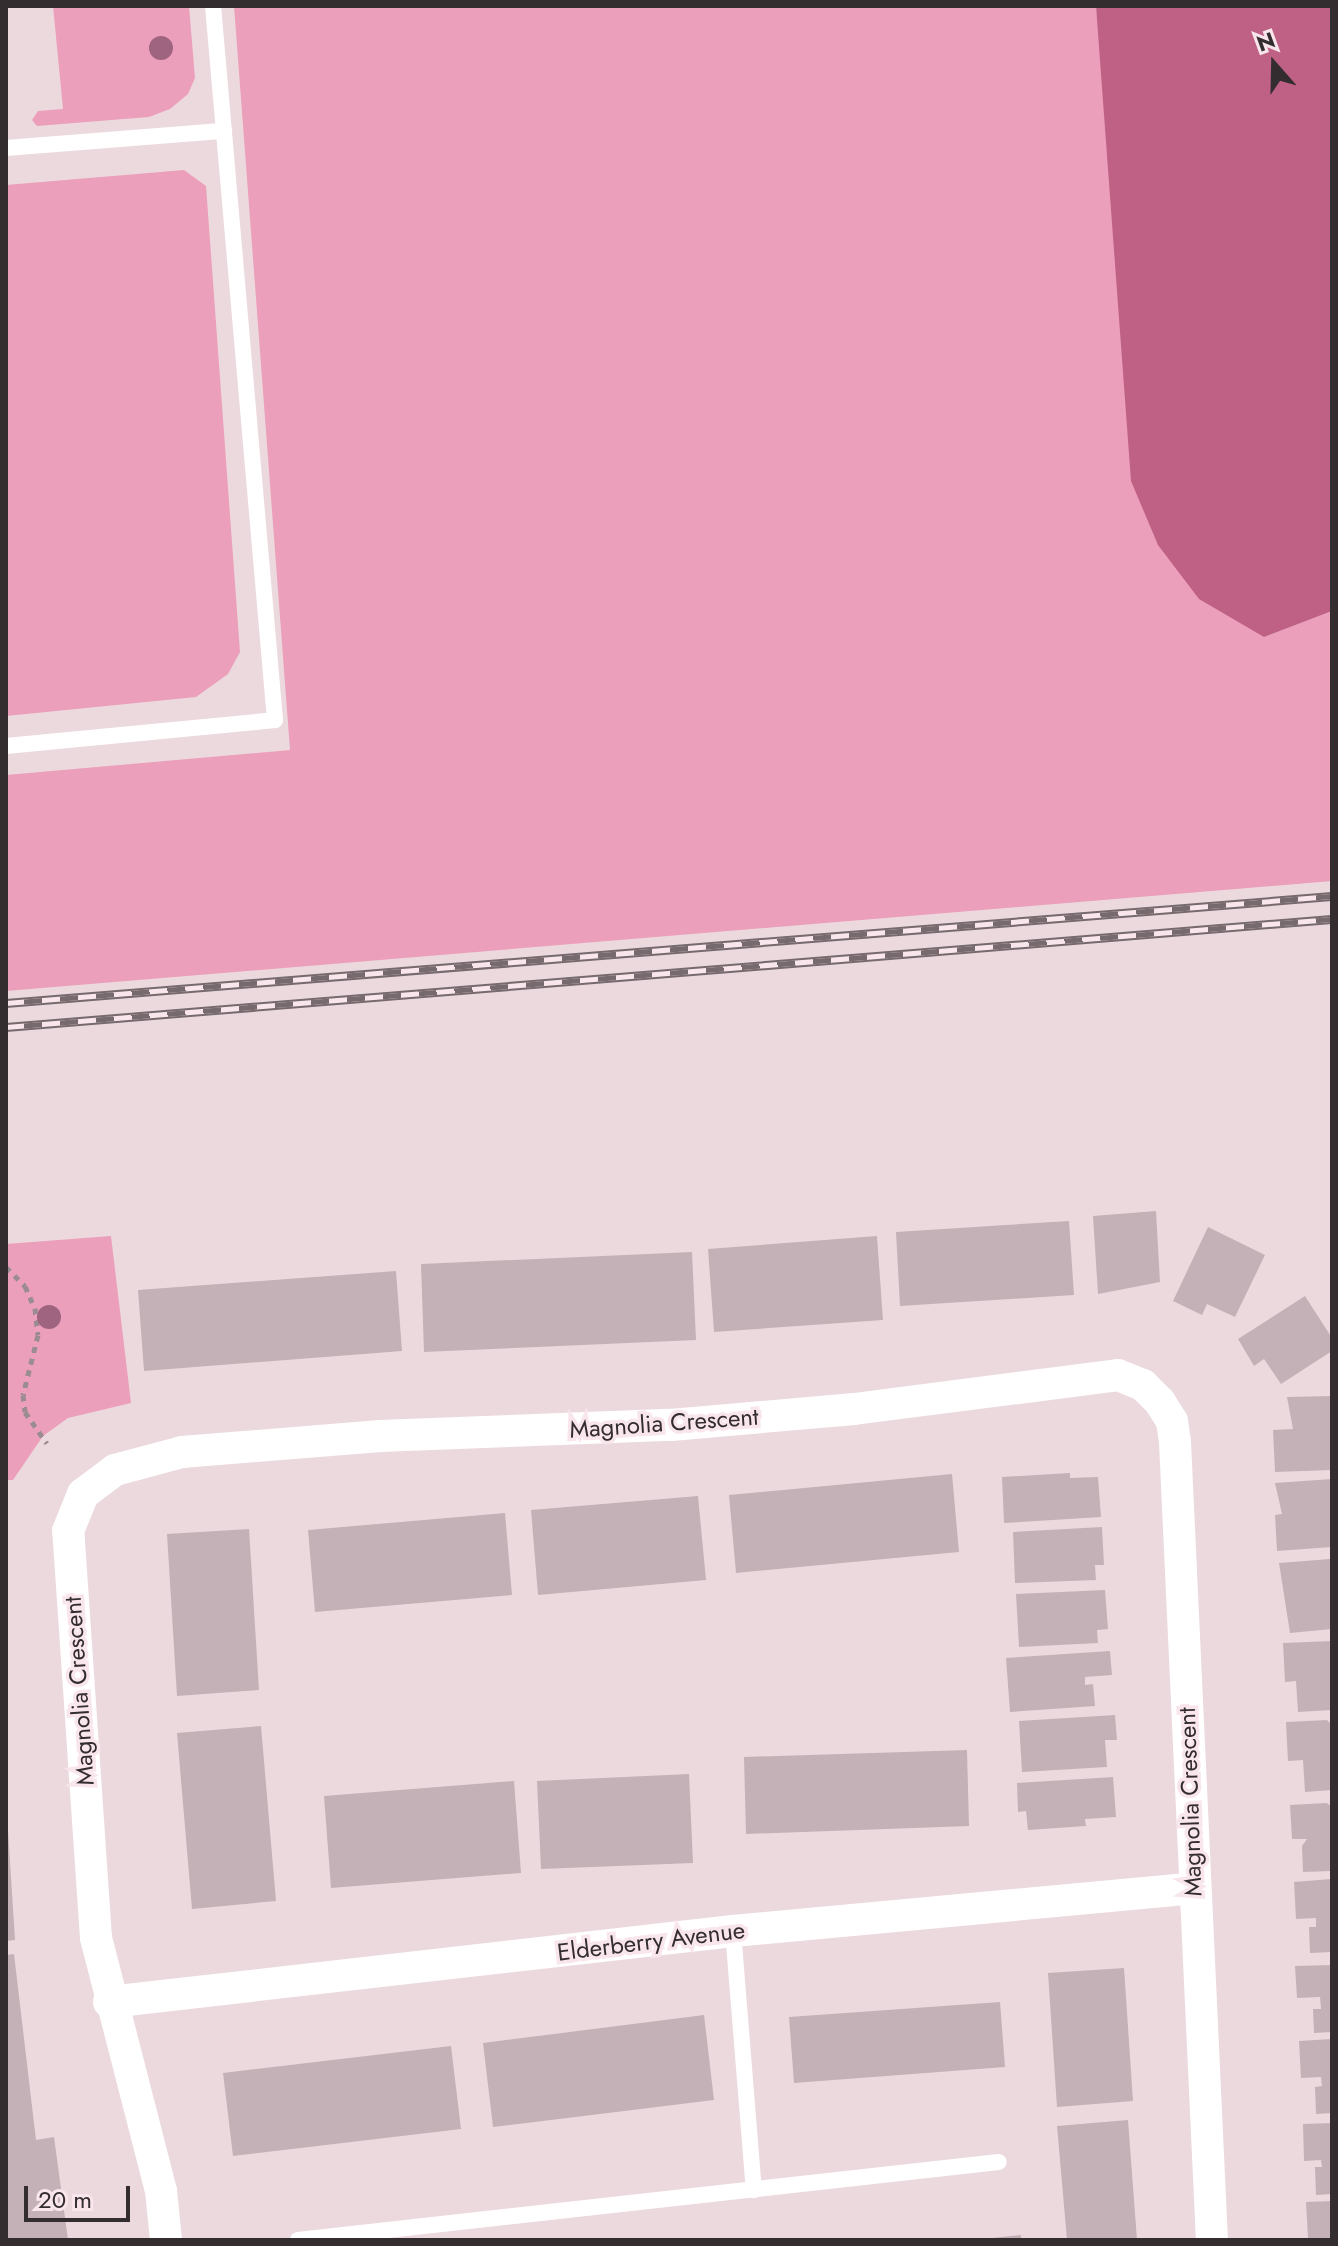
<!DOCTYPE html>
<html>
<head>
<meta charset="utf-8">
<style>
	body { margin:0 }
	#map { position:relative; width:1338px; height:2246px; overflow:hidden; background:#ecd9de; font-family:Jost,sans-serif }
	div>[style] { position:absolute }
	.green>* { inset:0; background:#ec9fba }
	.water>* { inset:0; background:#bf6085 }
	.building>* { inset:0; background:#c4b1b7 }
	.path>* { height:5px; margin-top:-2.5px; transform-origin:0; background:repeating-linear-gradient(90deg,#9a8c90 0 6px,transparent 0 12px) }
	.lane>* { height:16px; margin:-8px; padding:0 8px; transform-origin:8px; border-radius:8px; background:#fff }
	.street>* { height:32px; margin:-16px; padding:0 16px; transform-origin:16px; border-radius:16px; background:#fff }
	.rail>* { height:9px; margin-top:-4.5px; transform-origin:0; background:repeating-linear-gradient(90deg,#f9e6ec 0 18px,#766a6e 0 36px); box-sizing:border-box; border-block:2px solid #766a6e }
	.trees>* { width:24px; height:24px; margin:-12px; border-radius:50%; background:#9f6480 }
	span { translate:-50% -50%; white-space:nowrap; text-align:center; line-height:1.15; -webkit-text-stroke:7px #f9e6ec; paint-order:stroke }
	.street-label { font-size:24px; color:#342d2f }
	.frame { position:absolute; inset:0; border:8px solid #342d2f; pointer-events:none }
	.north { position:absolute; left:1234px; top:24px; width:80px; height:80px; -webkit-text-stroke:6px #f9e6ec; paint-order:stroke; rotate:340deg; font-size:22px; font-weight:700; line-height:32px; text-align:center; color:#342d2f }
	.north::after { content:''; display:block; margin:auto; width:28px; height:36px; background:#342d2f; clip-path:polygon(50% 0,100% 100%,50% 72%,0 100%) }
	.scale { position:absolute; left:24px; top:2186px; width:106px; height:36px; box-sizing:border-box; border:4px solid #342d2f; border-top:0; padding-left:10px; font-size:24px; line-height:28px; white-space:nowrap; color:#342d2f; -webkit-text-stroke:6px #f9e6ec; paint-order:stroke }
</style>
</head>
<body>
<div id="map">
	<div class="green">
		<div style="clip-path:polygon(53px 6px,189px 6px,195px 78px,188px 94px,170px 109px,149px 117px,37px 126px,32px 120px,38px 111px,63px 109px)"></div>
		<div style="clip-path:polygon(234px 6px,1096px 6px,1108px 116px,1264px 637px,1332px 611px,1332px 881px,6px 991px,6px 775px,290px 750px)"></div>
		<div style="clip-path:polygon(184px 170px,206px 186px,240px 652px,228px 674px,196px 697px,6px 716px,6px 185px)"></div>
		<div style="clip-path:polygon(111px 1236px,131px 1403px,68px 1418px,43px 1436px,13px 1480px,6px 1480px,6px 1244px)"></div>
	</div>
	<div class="water">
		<div style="clip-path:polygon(1096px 6px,1332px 6px,1332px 611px,1264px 637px,1199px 599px,1158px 545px,1131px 481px)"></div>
	</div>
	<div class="building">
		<div style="clip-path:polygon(1156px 1211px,1160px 1282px,1098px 1294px,1093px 1216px)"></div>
		<div style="clip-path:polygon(1069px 1221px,1074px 1295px,900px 1306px,896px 1232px)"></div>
		<div style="clip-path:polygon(1208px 1227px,1265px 1255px,1235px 1317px,1207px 1304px,1202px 1315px,1173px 1301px)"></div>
		<div style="clip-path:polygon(877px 1236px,883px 1320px,714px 1332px,708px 1249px)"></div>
		<div style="clip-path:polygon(692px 1252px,696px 1340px,424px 1352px,421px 1264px)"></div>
		<div style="clip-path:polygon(396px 1271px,402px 1351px,144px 1371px,138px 1290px)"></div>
		<div style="clip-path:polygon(1305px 1296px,1332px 1338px,1332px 1351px,1281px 1384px,1264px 1359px,1254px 1366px,1238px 1339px)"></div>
		<div style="clip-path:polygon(1332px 1396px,1332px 1470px,1275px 1472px,1273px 1430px,1293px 1429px,1287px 1397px)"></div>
		<div style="clip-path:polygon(1070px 1473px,1070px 1478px,1098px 1477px,1101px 1517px,1004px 1523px,1002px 1477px)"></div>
		<div style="clip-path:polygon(952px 1474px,959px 1552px,736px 1573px,729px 1495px)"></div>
		<div style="clip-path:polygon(1332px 1479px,1332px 1547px,1277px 1551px,1275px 1515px,1282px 1514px,1275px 1483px)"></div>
		<div style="clip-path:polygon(698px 1496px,706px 1580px,538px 1595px,531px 1510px)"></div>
		<div style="clip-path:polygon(505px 1513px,512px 1595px,315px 1612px,308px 1530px)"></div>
		<div style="clip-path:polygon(1102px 1527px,1104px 1565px,1095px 1565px,1096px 1580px,1015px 1583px,1013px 1532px)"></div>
		<div style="clip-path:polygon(249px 1529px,259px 1690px,177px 1696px,167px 1534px)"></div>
		<div style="clip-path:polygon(1330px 1559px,1332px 1629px,1290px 1633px,1279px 1563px)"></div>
		<div style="clip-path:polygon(1105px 1590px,1108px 1629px,1097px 1630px,1098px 1643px,1019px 1647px,1016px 1594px)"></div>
		<div style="clip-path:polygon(1332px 1641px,1332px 1710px,1298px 1712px,1296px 1681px,1285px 1682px,1283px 1643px)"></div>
		<div style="clip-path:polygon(1110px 1651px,1112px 1675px,1085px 1677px,1085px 1685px,1093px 1684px,1095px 1706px,1010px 1712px,1006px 1658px)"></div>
		<div style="clip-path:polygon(1115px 1715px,1117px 1740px,1105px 1740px,1107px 1767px,1022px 1772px,1019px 1721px)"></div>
		<div style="clip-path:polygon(1327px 1720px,1332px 1725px,1332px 1790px,1305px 1792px,1303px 1760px,1288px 1761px,1286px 1722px)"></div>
		<div style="clip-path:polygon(261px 1726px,276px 1901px,192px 1909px,177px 1733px)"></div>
		<div style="clip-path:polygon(967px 1750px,969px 1826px,746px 1834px,744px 1757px)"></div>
		<div style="clip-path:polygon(689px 1774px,693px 1863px,541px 1869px,537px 1781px)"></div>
		<div style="clip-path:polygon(1113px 1777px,1116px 1817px,1085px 1819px,1086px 1826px,1028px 1830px,1026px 1811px,1018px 1812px,1017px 1783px)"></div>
		<div style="clip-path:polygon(514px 1781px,521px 1873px,331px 1888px,324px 1796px)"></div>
		<div style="clip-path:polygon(6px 1799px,15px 1940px,6px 1941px)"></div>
		<div style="clip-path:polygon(1327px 1803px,1332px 1807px,1332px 1871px,1303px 1872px,1302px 1846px,1307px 1839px,1292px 1839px,1290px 1805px)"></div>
		<div style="clip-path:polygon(1331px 1879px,1332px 1952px,1310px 1953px,1309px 1927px,1316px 1927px,1316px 1918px,1296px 1919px,1294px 1882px)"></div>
		<div style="clip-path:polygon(14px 1954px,36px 2140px,54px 2137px,68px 2240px,6px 2240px,6px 1955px)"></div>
		<div style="clip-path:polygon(1332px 1965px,1332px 2032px,1314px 2033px,1313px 2009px,1321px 2009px,1320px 1997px,1297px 1998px,1295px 1966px)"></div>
		<div style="clip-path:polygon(1124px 1968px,1133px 2101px,1057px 2107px,1048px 1973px)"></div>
		<div style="clip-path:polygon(1000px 2002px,1005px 2067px,794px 2083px,789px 2017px)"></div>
		<div style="clip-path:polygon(704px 2015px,714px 2100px,493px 2127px,483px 2043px)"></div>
		<div style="clip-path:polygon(1332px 2039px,1332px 2113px,1316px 2114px,1315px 2087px,1322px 2086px,1321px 2077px,1301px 2078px,1299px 2041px)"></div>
		<div style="clip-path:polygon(451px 2046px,461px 2129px,233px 2156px,223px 2073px)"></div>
		<div style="clip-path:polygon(1128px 2120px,1137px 2240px,1067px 2240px,1057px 2126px)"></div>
		<div style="clip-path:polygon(1332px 2123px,1332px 2194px,1316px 2195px,1315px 2167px,1322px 2167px,1321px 2160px,1304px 2161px,1303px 2124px)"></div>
		<div style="clip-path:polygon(1332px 2201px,1332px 2238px,1308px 2238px,1306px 2202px)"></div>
		<div style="clip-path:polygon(1021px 2235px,1021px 2240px,993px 2240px,992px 2238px)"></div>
	</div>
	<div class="path">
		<div style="left:6px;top:1267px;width:27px;rotate:45deg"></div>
		<div style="left:25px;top:1286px;width:24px;rotate:66deg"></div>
		<div style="left:35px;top:1308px;width:27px;rotate:84deg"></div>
		<div style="left:38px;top:1335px;width:62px;rotate:104deg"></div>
		<div style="left:23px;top:1395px;width:17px;rotate:83deg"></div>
		<div style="left:25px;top:1412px;width:38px;rotate:55deg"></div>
	</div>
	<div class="lane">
		<div style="left:6px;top:148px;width:219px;rotate:-4.5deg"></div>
		<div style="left:6px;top:746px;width:270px;rotate:-5.5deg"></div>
		<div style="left:275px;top:720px;width:717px;rotate:-94.96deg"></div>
		<div style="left:733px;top:1931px;width:260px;rotate:85.4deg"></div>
		<div style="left:298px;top:2240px;width:705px;rotate:-6.35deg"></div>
	</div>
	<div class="street">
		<div style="left:109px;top:2002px;width:628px;rotate:-6.49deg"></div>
		<div style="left:733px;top:1931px;width:462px;rotate:-5.3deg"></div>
		<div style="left:166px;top:2240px;width:49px;rotate:-95.8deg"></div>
		<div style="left:161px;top:2191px;width:261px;rotate:-104.4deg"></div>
		<div style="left:96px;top:1938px;width:408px;rotate:-93.9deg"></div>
		<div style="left:68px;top:1531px;width:40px;rotate:-68deg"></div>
		<div style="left:83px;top:1494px;width:40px;rotate:-37deg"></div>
		<div style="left:115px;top:1470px;width:69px;rotate:-15deg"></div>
		<div style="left:182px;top:1452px;width:199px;rotate:-4.6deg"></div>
		<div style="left:380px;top:1436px;width:291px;rotate:-2.2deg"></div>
		<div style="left:671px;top:1425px;width:184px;rotate:-5deg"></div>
		<div style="left:854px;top:1409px;width:266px;rotate:-7.3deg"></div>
		<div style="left:1118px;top:1375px;width:27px;rotate:22deg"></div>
		<div style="left:1143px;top:1385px;width:24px;rotate:45deg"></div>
		<div style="left:1160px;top:1402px;width:22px;rotate:58deg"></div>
		<div style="left:1172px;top:1421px;width:21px;rotate:82deg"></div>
		<div style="left:1175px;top:1442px;width:799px;rotate:87.35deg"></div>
	</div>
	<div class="rail">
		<div style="left:6px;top:1003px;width:1330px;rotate:-4.61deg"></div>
		<div style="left:6px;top:1027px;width:1330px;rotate:-4.66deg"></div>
	</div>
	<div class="trees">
		<div style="left:161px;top:48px"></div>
		<div style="left:49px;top:1317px"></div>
	</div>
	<div class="street-label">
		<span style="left:664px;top:1423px;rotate:-4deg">Magnolia Crescent</span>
		<span style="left:79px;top:1691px;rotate:-94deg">Magnolia Crescent</span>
		<span style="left:1190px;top:1802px;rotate:-92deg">Magnolia Crescent</span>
		<span style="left:651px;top:1941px;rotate:-7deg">Elderberry Avenue</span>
	</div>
	<div class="frame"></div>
	<div class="north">N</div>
	<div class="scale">20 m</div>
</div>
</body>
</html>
